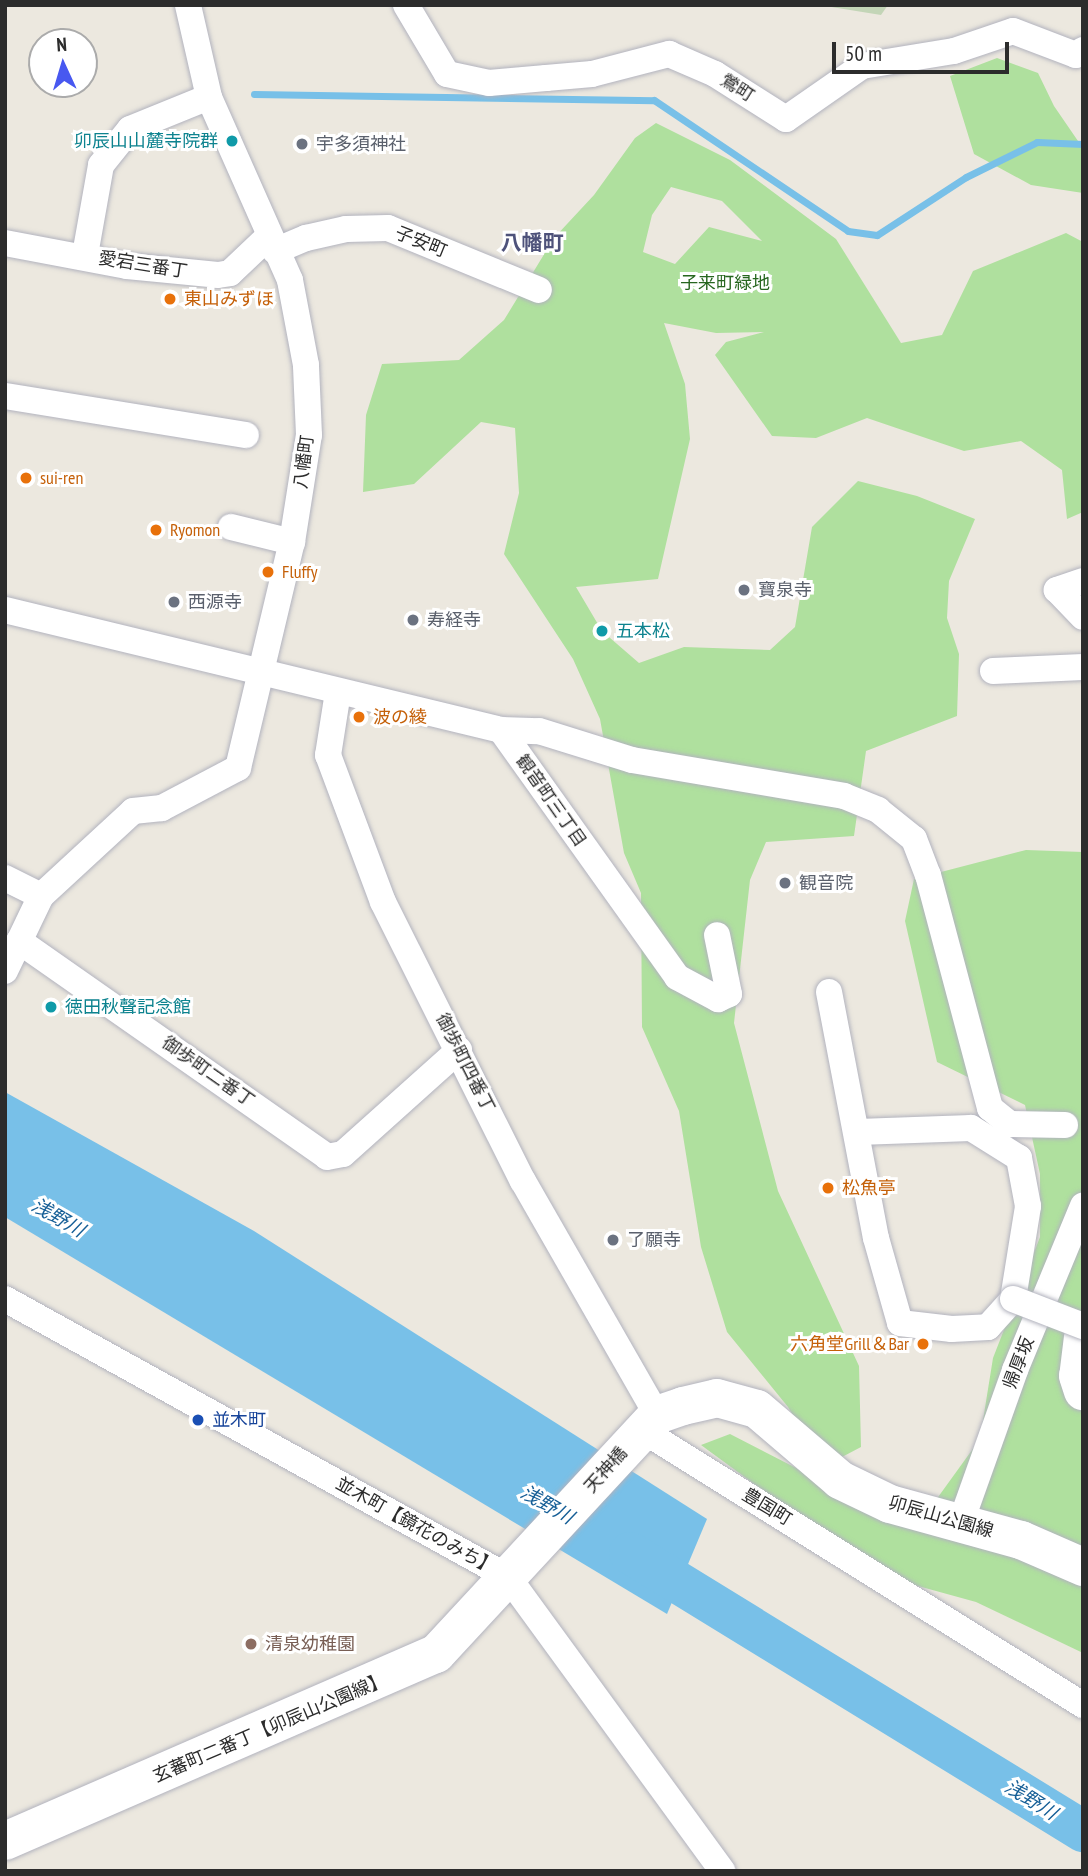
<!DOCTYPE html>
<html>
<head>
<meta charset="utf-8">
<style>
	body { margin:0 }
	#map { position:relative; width:1088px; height:1876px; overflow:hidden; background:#ece8df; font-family:"PT Sans Narrow","Noto Sans JP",sans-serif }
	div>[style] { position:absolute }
	.green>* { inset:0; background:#afe09e }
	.cemetery>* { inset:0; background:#c3d5b7 }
	.water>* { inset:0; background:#78c0e8 }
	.stream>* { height:7px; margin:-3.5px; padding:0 3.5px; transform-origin:3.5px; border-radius:3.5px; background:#78c0e8 }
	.river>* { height:42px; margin:-21px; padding:0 21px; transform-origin:21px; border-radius:21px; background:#78c0e8 }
	.roads { filter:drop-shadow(0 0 2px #b2b3be) drop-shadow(0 0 2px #b2b3be) }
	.street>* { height:26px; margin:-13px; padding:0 13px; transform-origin:13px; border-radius:13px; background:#fff }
	.secondary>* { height:38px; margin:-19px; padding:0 19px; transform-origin:19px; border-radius:19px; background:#fff }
	.bridges { filter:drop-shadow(0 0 2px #b2b3be) drop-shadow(0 0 2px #b2b3be) }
	.street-bridge>* { height:26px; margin:-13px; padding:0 13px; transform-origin:13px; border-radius:13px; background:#fff }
	.dots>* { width:19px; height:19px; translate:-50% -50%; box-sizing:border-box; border:4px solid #fff; border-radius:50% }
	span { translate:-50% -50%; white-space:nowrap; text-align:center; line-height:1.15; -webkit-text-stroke:6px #fff; paint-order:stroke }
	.street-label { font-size:18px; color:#2c2c2c }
	.culture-label { font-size:18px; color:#0d838f }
	.right { translate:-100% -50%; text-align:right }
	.left { translate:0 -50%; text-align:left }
	.worship-label { font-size:18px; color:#5b616d }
	.park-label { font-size:18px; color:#27661f }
	.food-label { font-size:18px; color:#c56008 }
	.transit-label { font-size:18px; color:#164399 }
	.education-label { font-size:18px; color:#785e54 }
	.water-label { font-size:19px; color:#155e96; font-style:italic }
	.quarter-label { font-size:21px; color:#4e527a; font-weight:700 }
	.frame { position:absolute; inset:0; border:7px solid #2c2c2c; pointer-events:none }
	.north { position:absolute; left:28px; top:28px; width:70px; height:70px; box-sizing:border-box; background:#fff; border:2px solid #ababab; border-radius:50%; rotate:356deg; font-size:19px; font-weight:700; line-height:28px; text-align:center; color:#2c2c2c }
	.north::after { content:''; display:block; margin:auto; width:24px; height:32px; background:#4858f0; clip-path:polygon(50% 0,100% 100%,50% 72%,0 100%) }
	.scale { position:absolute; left:832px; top:42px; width:177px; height:32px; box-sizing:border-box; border:4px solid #2c2c2c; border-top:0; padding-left:9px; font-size:21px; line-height:24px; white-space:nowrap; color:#2c2c2c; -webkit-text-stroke:5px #fff; paint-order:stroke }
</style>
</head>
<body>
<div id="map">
	<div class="green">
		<div style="clip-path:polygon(997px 58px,1038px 73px,1054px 106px,1078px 141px,1083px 141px,1083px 193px,1031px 185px,974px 154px,950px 76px)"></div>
		<div style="clip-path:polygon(evenodd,656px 123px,730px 160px,836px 239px,901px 343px,942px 335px,973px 271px,1066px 233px,1083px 242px,1083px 512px,1067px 519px,1062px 470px,1021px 441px,964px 451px,867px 418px,816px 438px,772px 436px,715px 355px,726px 342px,764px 332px,716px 333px,664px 323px,685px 384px,690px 439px,658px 579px,576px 587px,602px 631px,639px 663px,684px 647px,770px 650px,795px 627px,812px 527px,858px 481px,917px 496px,975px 519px,949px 581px,947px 618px,959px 654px,957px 716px,866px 751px,854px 836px,766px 842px,750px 880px,734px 1023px,778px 1191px,859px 1366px,861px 1447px,823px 1467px,788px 1407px,727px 1332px,701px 1247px,679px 1111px,642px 1027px,641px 893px,624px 853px,600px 719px,573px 659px,504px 554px,519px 493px,515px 428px,481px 422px,414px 484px,363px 492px,366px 415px,382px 364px,459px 360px,504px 320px,554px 238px,594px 195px,635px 138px,656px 123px,671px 187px,722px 201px,762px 241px,709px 227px,675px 264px,643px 252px,652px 215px,671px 187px)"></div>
		<div style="clip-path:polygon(1026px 850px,1083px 852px,1083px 1653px,976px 1602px,878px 1575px,701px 1445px,730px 1434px,915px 1529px,980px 1439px,993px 1358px,1040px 1237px,1040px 1174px,1025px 1105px,937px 1062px,905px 921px,914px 879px)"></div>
	</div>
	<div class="cemetery">
		<div style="clip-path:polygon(819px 5px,888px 5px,881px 15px)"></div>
	</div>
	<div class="water">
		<div style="clip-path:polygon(5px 1092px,254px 1231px,707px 1519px,667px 1614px,5px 1217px)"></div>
	</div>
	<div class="stream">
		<div style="left:254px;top:94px;width:400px;rotate:0.9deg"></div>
		<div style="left:654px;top:100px;width:234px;rotate:34deg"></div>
		<div style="left:848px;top:231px;width:29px;rotate:8deg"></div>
		<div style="left:877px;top:235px;width:106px;rotate:-33.1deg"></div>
		<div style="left:966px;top:177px;width:79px;rotate:-26.2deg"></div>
		<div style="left:1037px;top:142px;width:46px;rotate:2.5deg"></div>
	</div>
	<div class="river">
		<div style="left:630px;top:1553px;width:532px;rotate:31.54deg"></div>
	</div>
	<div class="roads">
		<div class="street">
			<div style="left:406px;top:5px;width:80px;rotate:59.3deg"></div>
			<div style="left:447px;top:74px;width:43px;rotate:12.1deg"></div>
			<div style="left:489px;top:83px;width:57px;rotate:-5deg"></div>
			<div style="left:546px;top:78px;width:46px;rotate:-5deg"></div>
			<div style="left:592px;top:74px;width:80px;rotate:-14.6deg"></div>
			<div style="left:669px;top:54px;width:50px;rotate:23.5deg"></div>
			<div style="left:715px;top:74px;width:84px;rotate:32.4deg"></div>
			<div style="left:786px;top:119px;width:93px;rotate:-34.9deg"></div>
			<div style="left:862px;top:66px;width:93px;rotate:-9.3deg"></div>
			<div style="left:954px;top:51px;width:62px;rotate:-18.7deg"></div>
			<div style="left:1013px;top:31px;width:67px;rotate:20.9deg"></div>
			<div style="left:1076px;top:55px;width:9px;rotate:-36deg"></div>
			<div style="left:5px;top:243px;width:124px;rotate:10.7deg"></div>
			<div style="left:127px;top:266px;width:91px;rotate:5.6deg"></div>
			<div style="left:218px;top:275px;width:12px;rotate:-9deg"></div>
			<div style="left:230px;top:273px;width:52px;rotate:-43.5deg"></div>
			<div style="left:275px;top:251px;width:34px;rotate:-23deg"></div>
			<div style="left:306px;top:238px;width:41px;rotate:-12.7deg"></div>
			<div style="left:346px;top:229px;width:42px;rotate:-1.4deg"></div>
			<div style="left:388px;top:228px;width:163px;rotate:22.3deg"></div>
			<div style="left:85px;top:255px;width:91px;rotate:-79.9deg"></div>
			<div style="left:101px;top:165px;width:46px;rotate:-51.1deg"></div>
			<div style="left:130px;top:129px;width:85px;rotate:-22.1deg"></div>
			<div style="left:5px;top:396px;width:244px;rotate:9.2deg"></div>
			<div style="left:231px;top:527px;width:63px;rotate:13.8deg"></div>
			<div style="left:1083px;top:581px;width:28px;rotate:161deg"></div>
			<div style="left:1057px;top:590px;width:37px;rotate:46deg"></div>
			<div style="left:5px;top:610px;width:510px;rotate:13.6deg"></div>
			<div style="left:501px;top:730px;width:38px;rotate:2deg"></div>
			<div style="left:539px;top:731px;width:97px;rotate:17.3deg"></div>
			<div style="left:632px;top:760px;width:215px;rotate:9.6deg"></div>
			<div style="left:844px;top:796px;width:37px;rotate:22deg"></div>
			<div style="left:878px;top:810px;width:46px;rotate:38.9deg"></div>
			<div style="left:914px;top:839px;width:39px;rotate:69deg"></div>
			<div style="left:928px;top:875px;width:241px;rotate:75.1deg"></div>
			<div style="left:990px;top:1108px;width:26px;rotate:39deg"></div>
			<div style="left:1010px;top:1124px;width:55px;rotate:1deg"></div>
			<div style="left:993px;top:671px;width:90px;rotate:-2.5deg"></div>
			<div style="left:338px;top:692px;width:64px;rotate:99deg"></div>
			<div style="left:328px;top:755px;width:157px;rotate:69.5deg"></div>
			<div style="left:383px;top:902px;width:312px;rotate:63.4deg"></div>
			<div style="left:523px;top:1181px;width:270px;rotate:60.2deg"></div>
			<div style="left:501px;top:730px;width:303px;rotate:54.5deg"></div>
			<div style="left:677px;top:977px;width:47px;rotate:28.2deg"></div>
			<div style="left:718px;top:999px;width:12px;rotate:-24deg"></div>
			<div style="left:729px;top:994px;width:60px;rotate:-101.5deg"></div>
			<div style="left:5px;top:878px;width:40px;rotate:26.6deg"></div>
			<div style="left:19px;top:941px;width:376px;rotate:35deg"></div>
			<div style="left:327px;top:1157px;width:16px;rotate:-11deg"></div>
			<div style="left:343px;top:1154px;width:156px;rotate:-41.9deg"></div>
			<div style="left:5px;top:971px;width:83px;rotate:-64.4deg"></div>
			<div style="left:41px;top:896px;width:125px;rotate:-42.7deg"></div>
			<div style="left:133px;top:811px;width:29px;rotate:-6deg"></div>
			<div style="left:162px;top:808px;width:86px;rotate:-27.8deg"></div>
			<div style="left:238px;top:768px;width:232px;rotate:-76.6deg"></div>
			<div style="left:292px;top:542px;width:108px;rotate:-81deg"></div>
			<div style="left:309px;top:435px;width:70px;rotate:-92.5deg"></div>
			<div style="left:306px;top:365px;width:86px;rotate:-100.7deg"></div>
			<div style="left:290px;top:280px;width:200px;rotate:-113.9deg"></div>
			<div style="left:209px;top:97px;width:94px;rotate:-102.9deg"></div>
			<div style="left:829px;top:992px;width:250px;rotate:79.2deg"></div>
			<div style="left:876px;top:1238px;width:88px;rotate:74.2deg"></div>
			<div style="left:900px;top:1323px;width:52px;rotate:6.6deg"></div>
			<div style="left:952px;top:1329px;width:36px;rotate:-3deg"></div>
			<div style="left:988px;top:1327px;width:38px;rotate:-48deg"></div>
			<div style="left:1013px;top:1299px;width:94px;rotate:-80.8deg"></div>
			<div style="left:1028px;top:1206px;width:49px;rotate:-100.6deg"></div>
			<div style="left:1019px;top:1158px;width:57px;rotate:-148deg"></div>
			<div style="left:971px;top:1128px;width:113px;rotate:178deg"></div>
			<div style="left:5px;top:1299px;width:575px;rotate:28.93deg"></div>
			<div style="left:508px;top:1577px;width:364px;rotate:53.9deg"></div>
			<div style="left:642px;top:1430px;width:520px;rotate:31.95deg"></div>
			<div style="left:961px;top:1522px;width:161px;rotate:-70.4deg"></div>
			<div style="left:1015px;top:1370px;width:178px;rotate:-67.5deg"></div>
		</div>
		<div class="secondary">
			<div style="left:1083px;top:1337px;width:39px;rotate:97deg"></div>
			<div style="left:1078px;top:1376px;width:16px;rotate:72deg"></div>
			<div style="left:5px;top:1841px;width:470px;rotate:-23.5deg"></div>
			<div style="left:436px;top:1654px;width:326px;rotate:-47.2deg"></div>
			<div style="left:657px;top:1415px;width:28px;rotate:-19deg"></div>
			<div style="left:683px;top:1406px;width:35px;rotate:-13deg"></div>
			<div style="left:717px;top:1398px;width:41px;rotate:15.4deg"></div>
			<div style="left:757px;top:1409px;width:109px;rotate:40.5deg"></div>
			<div style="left:840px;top:1480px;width:55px;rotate:25.6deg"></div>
			<div style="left:890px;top:1504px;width:136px;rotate:15.4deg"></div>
			<div style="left:1021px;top:1540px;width:68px;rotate:23.5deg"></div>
		</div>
	</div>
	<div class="bridges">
		<div class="street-bridge">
			<div style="left:1013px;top:1299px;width:75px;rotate:21.1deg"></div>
		</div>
	</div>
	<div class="dots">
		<div style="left:232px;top:141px;background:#0f9aa8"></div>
		<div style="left:302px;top:144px;background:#6b7280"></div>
		<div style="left:170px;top:299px;background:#e8710a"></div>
		<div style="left:26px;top:478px;background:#e8710a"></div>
		<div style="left:156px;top:530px;background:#e8710a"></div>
		<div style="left:268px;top:572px;background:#e8710a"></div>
		<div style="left:744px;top:590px;background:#6b7280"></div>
		<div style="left:174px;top:602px;background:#6b7280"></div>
		<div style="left:413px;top:620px;background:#6b7280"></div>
		<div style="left:602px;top:631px;background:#0f9aa8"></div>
		<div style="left:359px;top:717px;background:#e8710a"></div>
		<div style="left:785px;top:883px;background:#6b7280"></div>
		<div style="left:51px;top:1007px;background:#0f9aa8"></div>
		<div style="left:828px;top:1188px;background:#e8710a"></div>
		<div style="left:613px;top:1240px;background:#6b7280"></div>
		<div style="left:923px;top:1344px;background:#e8710a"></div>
		<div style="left:198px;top:1420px;background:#1a4fb4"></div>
		<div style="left:251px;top:1644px;background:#8d6e63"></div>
	</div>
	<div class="street-label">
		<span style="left:737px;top:88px;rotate:32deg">鶯町</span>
		<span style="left:421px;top:242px;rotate:22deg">子安町</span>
		<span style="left:143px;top:265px;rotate:9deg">愛宕三番丁</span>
		<span style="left:304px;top:462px;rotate:-83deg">八幡町</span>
		<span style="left:551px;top:801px;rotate:55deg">観音町三丁目</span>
		<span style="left:465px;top:1063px;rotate:63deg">御歩町四番丁</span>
		<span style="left:208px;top:1072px;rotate:35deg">御歩町二番丁</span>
		<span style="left:1019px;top:1363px;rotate:-69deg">帰厚坂</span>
		<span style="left:606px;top:1470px;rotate:-48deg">天神橋</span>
		<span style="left:767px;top:1507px;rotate:31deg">豊国町</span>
		<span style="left:941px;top:1517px;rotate:16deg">卯辰山公園線</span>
		<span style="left:416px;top:1526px;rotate:29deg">並木町【鏡花のみち】</span>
		<span style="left:270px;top:1728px;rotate:-23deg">玄蕃町二番丁【卯辰山公園線】</span>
	</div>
	<div class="culture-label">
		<span class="right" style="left:218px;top:141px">卯辰山山麓寺院群</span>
		<span class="left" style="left:616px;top:631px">五本松</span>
		<span class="left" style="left:65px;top:1007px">徳田秋聲記念館</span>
	</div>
	<div class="worship-label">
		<span class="left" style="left:316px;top:144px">宇多須神社</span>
		<span class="left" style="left:758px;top:590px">寶泉寺</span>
		<span class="left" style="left:188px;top:602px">西源寺</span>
		<span class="left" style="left:427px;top:620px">寿経寺</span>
		<span class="left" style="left:799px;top:883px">観音院</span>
		<span class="left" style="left:627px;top:1240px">了願寺</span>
	</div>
	<div class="park-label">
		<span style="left:725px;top:283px">子来町緑地</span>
	</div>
	<div class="food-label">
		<span class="left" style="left:184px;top:299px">東山みずほ</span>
		<span class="left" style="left:40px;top:478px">sui-ren</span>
		<span class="left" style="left:170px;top:530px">Ryomon</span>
		<span class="left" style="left:282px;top:572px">Fluffy</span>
		<span class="left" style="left:373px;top:717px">波の綾</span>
		<span class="left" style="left:842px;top:1188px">松魚亭</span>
		<span class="right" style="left:909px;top:1344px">六角堂Grill＆Bar</span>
	</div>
	<div class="transit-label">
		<span class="left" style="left:212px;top:1420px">並木町</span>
	</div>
	<div class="education-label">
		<span class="left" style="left:265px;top:1644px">清泉幼稚園</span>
	</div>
	<div class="water-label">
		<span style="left:58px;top:1218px;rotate:30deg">浅野川</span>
		<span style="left:547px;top:1505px;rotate:30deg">浅野川</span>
		<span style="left:1031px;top:1800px;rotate:32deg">浅野川</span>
	</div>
	<div class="quarter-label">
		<span style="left:532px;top:243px">八幡町</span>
	</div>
	<div class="frame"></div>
	<div class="north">N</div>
	<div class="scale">50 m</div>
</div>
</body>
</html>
